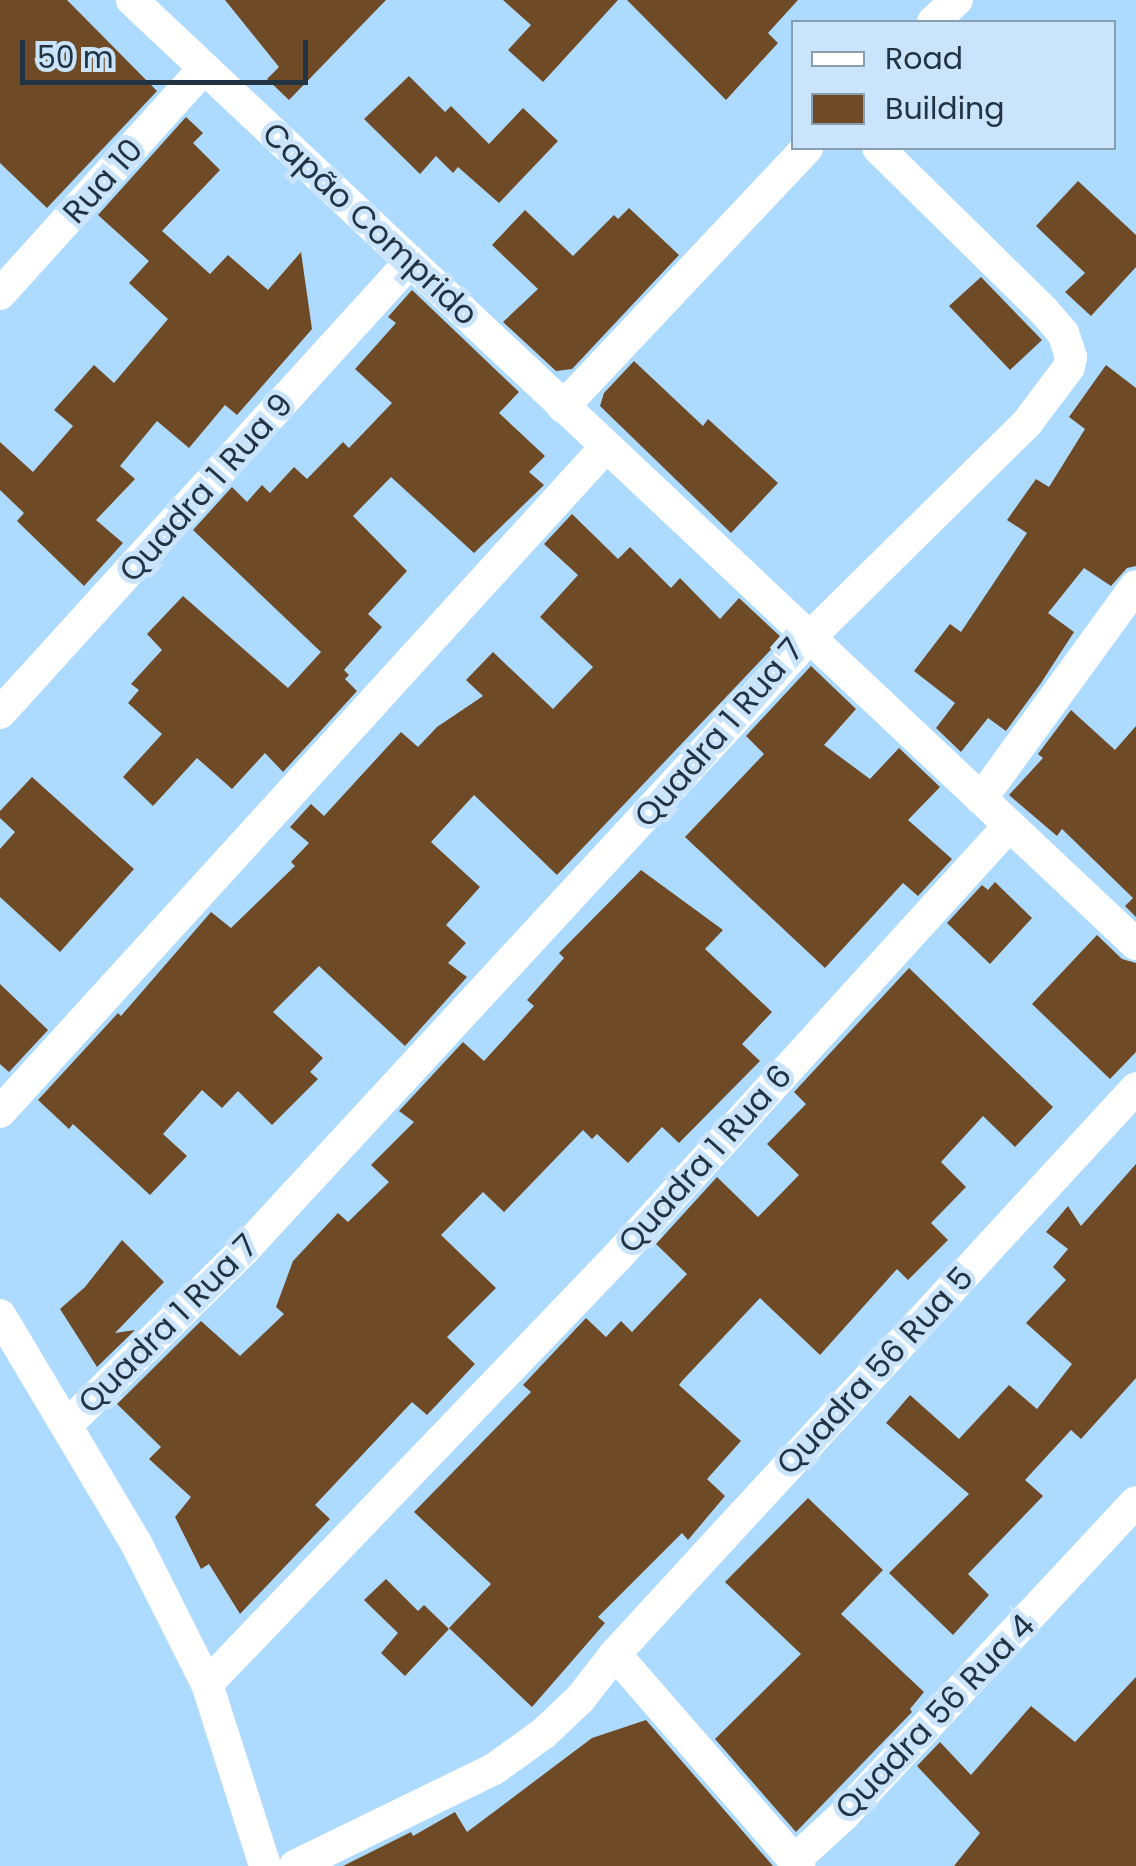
<!DOCTYPE html>
<html>
<head>
<meta charset="utf-8">
<style>
	body { margin:0 }
	#map { position:relative; width:1136px; height:1866px; overflow:hidden; background:#addaff; font-family:Poppins,sans-serif }
	div>[style] { position:absolute }
	.building>* { inset:0; background:#6e4a27 }
	.minor>* { height:32px; margin:-16px; padding:0 16px; transform-origin:16px; border-radius:16px; background:#fff }
	span { translate:-50% -50%; white-space:nowrap; text-align:center; line-height:1.15; -webkit-text-stroke:10px #cae5fb; paint-order:stroke }
	.street-label { font-size:32px; color:#223443 }
	.legend { position:absolute; left:791px; top:20px; width:325px; height:130px; box-sizing:border-box; background:#cae5fb; border:2px solid #879eb1; margin:0; padding:12px 18px; list-style:none; font-size:30px; color:#223443 }
	.legend li { display:flex; align-items:center; gap:20px; height:50px }
	.legend b { width:50px; border:2px solid #879eb1 }
	.scale { position:absolute; left:20px; top:40px; width:288px; height:45px; box-sizing:border-box; border:5px solid #223443; border-top:0; padding-left:12px; font-size:30px; line-height:35px; white-space:nowrap; color:#223443; -webkit-text-stroke:8px #cae5fb; paint-order:stroke }
</style>
</head>
<body>
<div id="map">
	<div class="building">
		<div style="clip-path:polygon(0 0,67px 0,157px 91px,47px 208px,0 163px)"></div>
		<div style="clip-path:polygon(225px 0,386px 0,289px 100px,267px 79px,279px 67px)"></div>
		<div style="clip-path:polygon(503px 0,618px 0,543px 82px,508px 50px,531px 25px)"></div>
		<div style="clip-path:polygon(627px 0,798px 0,768px 33px,778px 43px,726px 100px)"></div>
		<div style="clip-path:polygon(409px 76px,445px 112px,451px 106px,489px 144px,523px 108px,558px 141px,499px 203px,458px 167px,453px 173px,436px 156px,420px 174px,364px 119px)"></div>
		<div style="clip-path:polygon(186px 117px,203px 133px,193px 143px,220px 170px,162px 231px,210px 274px,228px 255px,268px 290px,301px 252px,312px 329px,237px 415px,225px 405px,189px 448px,157px 421px,120px 466px,135px 479px,96px 520px,123px 543px,84px 586px,17px 521px,24px 513px,0 490px,0 442px,33px 472px,73px 426px,54px 410px,94px 365px,114px 383px,168px 319px,129px 283px,149px 261px,98px 215px)"></div>
		<div style="clip-path:polygon(1078px 181px,1136px 235px,1136px 267px,1091px 316px,1065px 292px,1085px 273px,1036px 226px)"></div>
		<div style="clip-path:polygon(629px 208px,679px 255px,572px 369px,556px 371px,503px 322px,538px 289px,492px 245px,525px 210px,573px 256px,614px 215px,618px 219px)"></div>
		<div style="clip-path:polygon(981px 277px,1042px 340px,1010px 370px,949px 306px)"></div>
		<div style="clip-path:polygon(412px 290px,519px 392px,499px 413px,545px 456px,529px 472px,544px 485px,474px 553px,391px 477px,353px 516px,407px 571px,368px 614px,382px 627px,344px 670px,349px 675px,345px 679px,357px 691px,283px 772px,265px 753px,232px 789px,197px 758px,153px 806px,123px 777px,162px 734px,128px 703px,139px 690px,131px 684px,162px 650px,147px 634px,183px 596px,288px 688px,321px 652px,193px 530px,232px 487px,247px 502px,262px 485px,270px 493px,294px 467px,307px 479px,343px 442px,349px 448px,392px 403px,355px 369px,396px 323px,388px 317px)"></div>
		<div style="clip-path:polygon(634px 361px,703px 426px,708px 419px,778px 483px,731px 533px,600px 406px,604px 393px)"></div>
		<div style="clip-path:polygon(1106px 365px,1136px 388px,1136px 566px,1127px 568px,1111px 586px,1084px 568px,1048px 613px,1074px 632px,1041px 683px,1006px 731px,988px 718px,961px 752px,936px 728px,955px 703px,914px 671px,950px 624px,961px 632px,1027px 533px,1007px 520px,1036px 479px,1049px 487px,1085px 429px,1069px 417px)"></div>
		<div style="clip-path:polygon(572px 514px,618px 559px,630px 547px,671px 588px,680px 578px,720px 619px,739px 598px,782px 638px,557px 875px,474px 795px,431px 842px,480px 887px,446px 925px,466px 943px,448px 963px,467px 977px,405px 1046px,319px 966px,273px 1012px,323px 1058px,310px 1072px,318px 1079px,272px 1125px,238px 1091px,222px 1108px,202px 1090px,163px 1134px,187px 1156px,150px 1195px,73px 1124px,69px 1129px,38px 1100px,118px 1013px,121px 1016px,211px 912px,231px 928px,295px 866px,291px 862px,309px 843px,290px 827px,311px 804px,324px 816px,401px 732px,418px 747px,437px 727px,483px 696px,466px 680px,493px 652px,553px 709px,593px 667px,540px 617px,578px 575px,544px 544px)"></div>
		<div style="clip-path:polygon(811px 666px,856px 709px,824px 745px,870px 779px,899px 748px,940px 787px,908px 820px,952px 859px,918px 896px,903px 883px,825px 968px,685px 837px,764px 754px,746px 736px)"></div>
		<div style="clip-path:polygon(1071px 710px,1115px 750px,1136px 726px,1136px 917px,1125px 906px,1133px 898px,1062px 829px,1057px 836px,1009px 795px,1043px 758px,1038px 754px)"></div>
		<div style="clip-path:polygon(32px 777px,134px 869px,60px 952px,0 897px,0 849px,15px 832px,0 818px,0 811px)"></div>
		<div style="clip-path:polygon(641px 870px,723px 930px,705px 949px,772px 1012px,742px 1044px,760px 1061px,679px 1143px,662px 1127px,628px 1163px,597px 1134px,592px 1139px,583px 1130px,504px 1212px,483px 1192px,441px 1235px,496px 1288px,447px 1337px,475px 1364px,427px 1415px,412px 1402px,315px 1505px,330px 1519px,240px 1614px,209px 1564px,201px 1569px,175px 1517px,191px 1497px,149px 1459px,161px 1447px,117px 1404px,201px 1321px,240px 1356px,284px 1314px,276px 1307px,293px 1261px,338px 1213px,348px 1222px,389px 1182px,371px 1165px,414px 1122px,399px 1111px,463px 1042px,484px 1061px,534px 1006px,527px 1000px,564px 958px,559px 953px)"></div>
		<div style="clip-path:polygon(995px 882px,1032px 918px,990px 964px,947px 923px,982px 885px,988px 890px)"></div>
		<div style="clip-path:polygon(1097px 935px,1122px 959px,1136px 963px,1136px 1052px,1110px 1079px,1032px 1004px)"></div>
		<div style="clip-path:polygon(909px 968px,1053px 1107px,1015px 1147px,983px 1116px,941px 1162px,966px 1187px,931px 1223px,948px 1240px,908px 1280px,897px 1269px,820px 1355px,760px 1298px,682px 1381px,679px 1385px,741px 1441px,707px 1479px,725px 1496px,688px 1540px,682px 1533px,598px 1617px,605px 1623px,532px 1707px,449px 1628px,491px 1584px,414px 1512px,531px 1392px,523px 1385px,586px 1318px,606px 1337px,621px 1321px,632px 1332px,687px 1274px,656px 1244px,717px 1177px,758px 1217px,799px 1175px,767px 1144px,806px 1104px,794px 1092px)"></div>
		<div style="clip-path:polygon(0 984px,48px 1030px,9px 1072px,0 1064px)"></div>
		<div style="clip-path:polygon(1136px 1164px,1136px 1378px,1081px 1439px,1071px 1430px,1025px 1480px,1043px 1496px,968px 1574px,989px 1595px,953px 1635px,889px 1573px,969px 1494px,886px 1423px,910px 1395px,959px 1439px,1009px 1385px,1037px 1409px,1072px 1364px,1026px 1323px,1066px 1280px,1053px 1267px,1068px 1249px,1046px 1232px,1068px 1206px,1081px 1226px)"></div>
		<div style="clip-path:polygon(122px 1240px,164px 1282px,115px 1333px,135px 1330px,97px 1367px,60px 1309px,85px 1287px)"></div>
		<div style="clip-path:polygon(808px 1498px,883px 1570px,841px 1614px,924px 1692px,910px 1709px,912px 1712px,796px 1832px,715px 1739px,801px 1654px,725px 1582px)"></div>
		<div style="clip-path:polygon(386px 1579px,418px 1611px,424px 1605px,449px 1629px,405px 1676px,381px 1653px,398px 1633px,364px 1600px)"></div>
		<div style="clip-path:polygon(1136px 1677px,1136px 1866px,954px 1866px,980px 1833px,917px 1766px,940px 1742px,971px 1775px,1031px 1706px,1075px 1742px)"></div>
		<div style="clip-path:polygon(646px 1720px,773px 1866px,343px 1866px,411px 1832px,413px 1836px,455px 1812px,467px 1832px,592px 1738px)"></div>
	</div>
	<div class="minor">
		<div style="left:132px;top:0;width:1378px;rotate:43.24deg"></div>
		<div style="left:933px;top:22px;width:33px;rotate:-43deg"></div>
		<div style="left:0;top:294px;width:304px;rotate:-47.9deg"></div>
		<div style="left:563px;top:407px;width:356px;rotate:-46.7deg"></div>
		<div style="left:0;top:713px;width:610px;rotate:-47.73deg"></div>
		<div style="left:981px;top:799px;width:263px;rotate:-54deg"></div>
		<div style="left:0;top:1112px;width:897px;rotate:-47.67deg"></div>
		<div style="left:0;top:1315px;width:265px;rotate:59.2deg"></div>
		<div style="left:136px;top:1543px;width:158px;rotate:63.3deg"></div>
		<div style="left:207px;top:1684px;width:191px;rotate:72.3deg"></div>
		<div style="left:68px;top:1424px;width:247px;rotate:-44.7deg"></div>
		<div style="left:244px;top:1250px;width:834px;rotate:-47.28deg"></div>
		<div style="left:810px;top:637px;width:305px;rotate:-44.6deg"></div>
		<div style="left:1027px;top:423px;width:70px;rotate:-53.1deg"></div>
		<div style="left:1069px;top:367px;width:10px;rotate:-79deg"></div>
		<div style="left:1071px;top:357px;width:25px;rotate:-108deg"></div>
		<div style="left:1063px;top:333px;width:30px;rotate:-131deg"></div>
		<div style="left:1043px;top:310px;width:231px;rotate:-135.5deg"></div>
		<div style="left:615px;top:1654px;width:281px;rotate:49deg"></div>
		<div style="left:207px;top:1684px;width:593px;rotate:-46.16deg"></div>
		<div style="left:618px;top:1256px;width:580px;rotate:-47.73deg"></div>
		<div style="left:796px;top:1859px;width:64px;rotate:-42.5deg"></div>
		<div style="left:843px;top:1816px;width:429px;rotate:-47deg"></div>
		<div style="left:295px;top:1866px;width:221px;rotate:-26deg"></div>
		<div style="left:494px;top:1769px;width:62px;rotate:-35.8deg"></div>
		<div style="left:544px;top:1733px;width:50px;rotate:-43.4deg"></div>
		<div style="left:580px;top:1699px;width:57px;rotate:-52.1deg"></div>
		<div style="left:615px;top:1654px;width:769px;rotate:-47.37deg"></div>
	</div>
	<div class="street-label">
		<span style="left:103px;top:181px;rotate:-48deg">Rua 10</span>
		<span style="left:370px;top:224px;rotate:43deg">Capão Comprido</span>
		<span style="left:206px;top:488px;rotate:-48deg">Quadra 1 Rua 9</span>
		<span style="left:719px;top:733px;rotate:-49deg">Quadra 1 Rua 7</span>
		<span style="left:705px;top:1159px;rotate:-48deg">Quadra 1 Rua 6</span>
		<span style="left:168px;top:1324px;rotate:-45deg">Quadra 1 Rua 7</span>
		<span style="left:875px;top:1371px;rotate:-47deg">Quadra 56 Rua 5</span>
		<span style="left:935px;top:1717px;rotate:-46deg">Quadra 56 Rua 4</span>
	</div>
	<ul class="legend">
	<li><b style="height:12px;background:#fff"></b>Road</li>
	<li><b style="height:28px;background:#6e4a27"></b>Building</li>
	</ul>
	<div class="scale">50 m</div>
</div>
</body>
</html>
